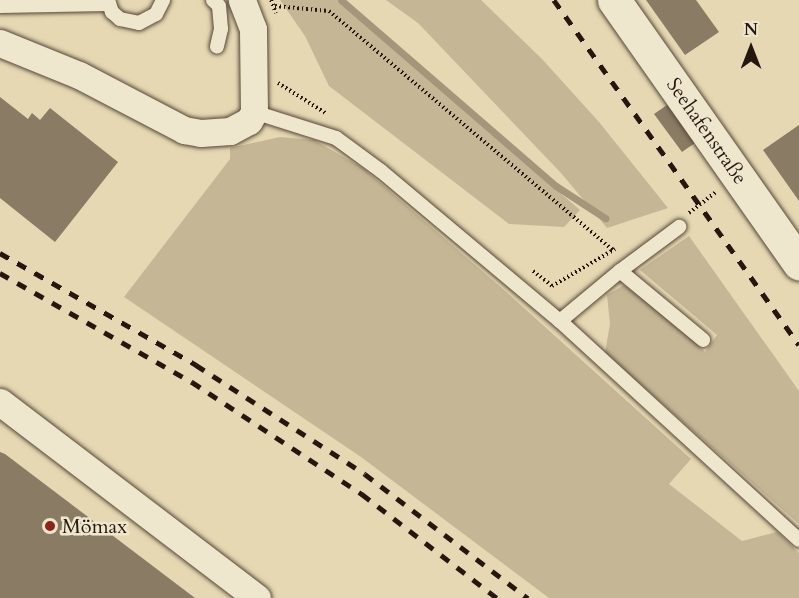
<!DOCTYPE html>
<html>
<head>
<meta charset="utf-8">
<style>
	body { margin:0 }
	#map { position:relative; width:799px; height:598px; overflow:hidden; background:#e5d8b2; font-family:Cardo,serif }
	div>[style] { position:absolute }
	.green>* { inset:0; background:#c5b796 }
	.stream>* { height:7px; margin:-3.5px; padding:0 3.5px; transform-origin:3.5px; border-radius:3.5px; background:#a4967b }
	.building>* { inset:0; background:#897b64 }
	.path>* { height:4px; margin-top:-2px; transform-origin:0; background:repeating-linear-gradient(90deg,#261610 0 1.5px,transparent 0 4.5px) }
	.roads { filter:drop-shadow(0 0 2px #564638) drop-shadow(0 0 2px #564638) }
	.service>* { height:14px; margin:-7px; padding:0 7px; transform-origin:7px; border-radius:7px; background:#eee6cd }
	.minor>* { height:27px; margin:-13.5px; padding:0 13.5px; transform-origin:13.5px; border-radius:13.5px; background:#eee6cd }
	.secondary>* { height:33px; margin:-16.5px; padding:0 16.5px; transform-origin:16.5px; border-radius:16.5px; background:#eee6cd }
	.rail>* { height:4.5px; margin-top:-2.25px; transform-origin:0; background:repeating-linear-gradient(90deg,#261610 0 10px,transparent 0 20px) }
	.dots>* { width:16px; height:16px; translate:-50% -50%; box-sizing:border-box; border:3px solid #eee6cd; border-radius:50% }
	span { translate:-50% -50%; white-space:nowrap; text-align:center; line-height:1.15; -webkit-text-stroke:5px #eee6cd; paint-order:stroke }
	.street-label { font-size:20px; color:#261610 }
	.poi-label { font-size:20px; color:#261610 }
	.left { translate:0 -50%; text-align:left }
	.north { position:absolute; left:721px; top:18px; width:60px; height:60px; -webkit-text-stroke:4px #eee6cd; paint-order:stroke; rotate:0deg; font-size:16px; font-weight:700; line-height:24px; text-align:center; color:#261610 }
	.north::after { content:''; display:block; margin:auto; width:21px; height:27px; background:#261610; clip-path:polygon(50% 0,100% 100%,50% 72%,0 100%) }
</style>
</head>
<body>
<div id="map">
	<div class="green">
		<div style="clip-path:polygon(280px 0,337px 0,580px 210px,564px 227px,509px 224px,329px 86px,305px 36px)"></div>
		<div style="clip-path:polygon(386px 0,481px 0,542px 59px,599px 122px,668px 208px,607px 228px,561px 173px,418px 23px)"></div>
		<div style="clip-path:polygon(280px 137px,314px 140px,364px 169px,504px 290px,691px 459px,669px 484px,742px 541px,777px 532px,799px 553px,799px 598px,549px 598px,361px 457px,124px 297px,230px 159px,230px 148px)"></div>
		<div style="clip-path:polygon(689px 236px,799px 391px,799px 524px,605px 353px,610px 324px,607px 295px,624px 285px,690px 335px,705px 352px,717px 335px,640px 270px)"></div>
	</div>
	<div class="stream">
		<div style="left:341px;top:0;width:284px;rotate:40.9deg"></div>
		<div style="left:556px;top:186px;width:59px;rotate:33.1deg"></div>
	</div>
	<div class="building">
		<div style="clip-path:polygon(646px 0,696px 0,719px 32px,685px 55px)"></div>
		<div style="clip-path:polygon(0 97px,28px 119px,32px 113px,40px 120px,50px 108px,118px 162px,55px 242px,0 198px)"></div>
		<div style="clip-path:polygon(667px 105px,695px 143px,682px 152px,654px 114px)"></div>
		<div style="clip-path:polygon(799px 125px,799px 201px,763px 150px)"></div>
		<div style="clip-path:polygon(0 452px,5px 454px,195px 598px,0 598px)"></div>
	</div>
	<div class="path">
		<div style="left:271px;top:0;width:14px;rotate:69deg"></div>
		<div style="left:275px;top:6px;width:54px;rotate:5.3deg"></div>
		<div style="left:329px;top:11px;width:371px;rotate:40.1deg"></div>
		<div style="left:278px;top:83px;width:58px;rotate:32.3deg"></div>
		<div style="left:689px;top:213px;width:34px;rotate:-38deg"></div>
		<div style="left:533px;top:271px;width:24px;rotate:38deg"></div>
		<div style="left:552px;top:286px;width:73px;rotate:-30.4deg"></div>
	</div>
	<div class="roads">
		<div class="service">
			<div style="left:108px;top:0;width:13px;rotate:72deg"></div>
			<div style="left:112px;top:12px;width:11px;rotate:41deg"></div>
			<div style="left:120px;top:19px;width:19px;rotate:12deg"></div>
			<div style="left:139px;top:23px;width:19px;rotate:-28deg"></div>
			<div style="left:156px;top:14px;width:16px;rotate:-63deg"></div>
			<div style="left:213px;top:0;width:8px;rotate:45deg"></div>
			<div style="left:219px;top:6px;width:23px;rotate:85deg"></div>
			<div style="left:221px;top:29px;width:18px;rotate:103deg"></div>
			<div style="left:0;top:6px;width:108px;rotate:-1.1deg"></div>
			<div style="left:254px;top:112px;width:86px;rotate:17.6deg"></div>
			<div style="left:336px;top:138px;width:56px;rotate:36.3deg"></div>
			<div style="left:381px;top:171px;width:234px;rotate:40deg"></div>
			<div style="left:560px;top:321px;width:78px;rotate:-39.8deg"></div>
			<div style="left:620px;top:271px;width:74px;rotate:-36.7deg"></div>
			<div style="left:620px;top:271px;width:108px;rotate:39.7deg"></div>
			<div style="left:560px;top:321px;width:324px;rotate:42.5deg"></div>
		</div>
		<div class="minor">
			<div style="left:0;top:43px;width:85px;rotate:22.1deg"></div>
			<div style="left:79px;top:75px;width:119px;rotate:27.6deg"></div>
			<div style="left:184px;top:130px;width:17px;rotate:10deg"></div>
			<div style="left:201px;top:133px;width:29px;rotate:-4deg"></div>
			<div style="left:230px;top:131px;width:21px;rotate:-28deg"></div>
			<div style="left:249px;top:121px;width:10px;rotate:-61deg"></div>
			<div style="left:254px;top:112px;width:83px;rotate:-90.7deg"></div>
			<div style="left:253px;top:29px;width:31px;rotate:-111deg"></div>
			<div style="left:0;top:402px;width:323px;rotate:37.3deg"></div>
		</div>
		<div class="secondary">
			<div style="left:614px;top:0;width:322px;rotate:54.9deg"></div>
		</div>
	</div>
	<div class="rail">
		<div style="left:554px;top:0;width:423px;rotate:54.6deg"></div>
		<div style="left:0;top:253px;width:226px;rotate:29.7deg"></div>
		<div style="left:196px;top:365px;width:201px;rotate:32.8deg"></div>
		<div style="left:365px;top:474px;width:205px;rotate:37.3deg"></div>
		<div style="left:0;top:273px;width:221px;rotate:29.6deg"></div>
		<div style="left:192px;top:382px;width:204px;rotate:33.4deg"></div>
		<div style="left:362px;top:494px;width:170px;rotate:37.6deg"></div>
	</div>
	<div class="dots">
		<div style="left:50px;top:526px;background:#8f2418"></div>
	</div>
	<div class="street-label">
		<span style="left:707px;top:131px;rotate:55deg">Seehafenstraße</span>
	</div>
	<div class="poi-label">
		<span class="left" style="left:62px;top:526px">Mömax</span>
	</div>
	<div class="north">N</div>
</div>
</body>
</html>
